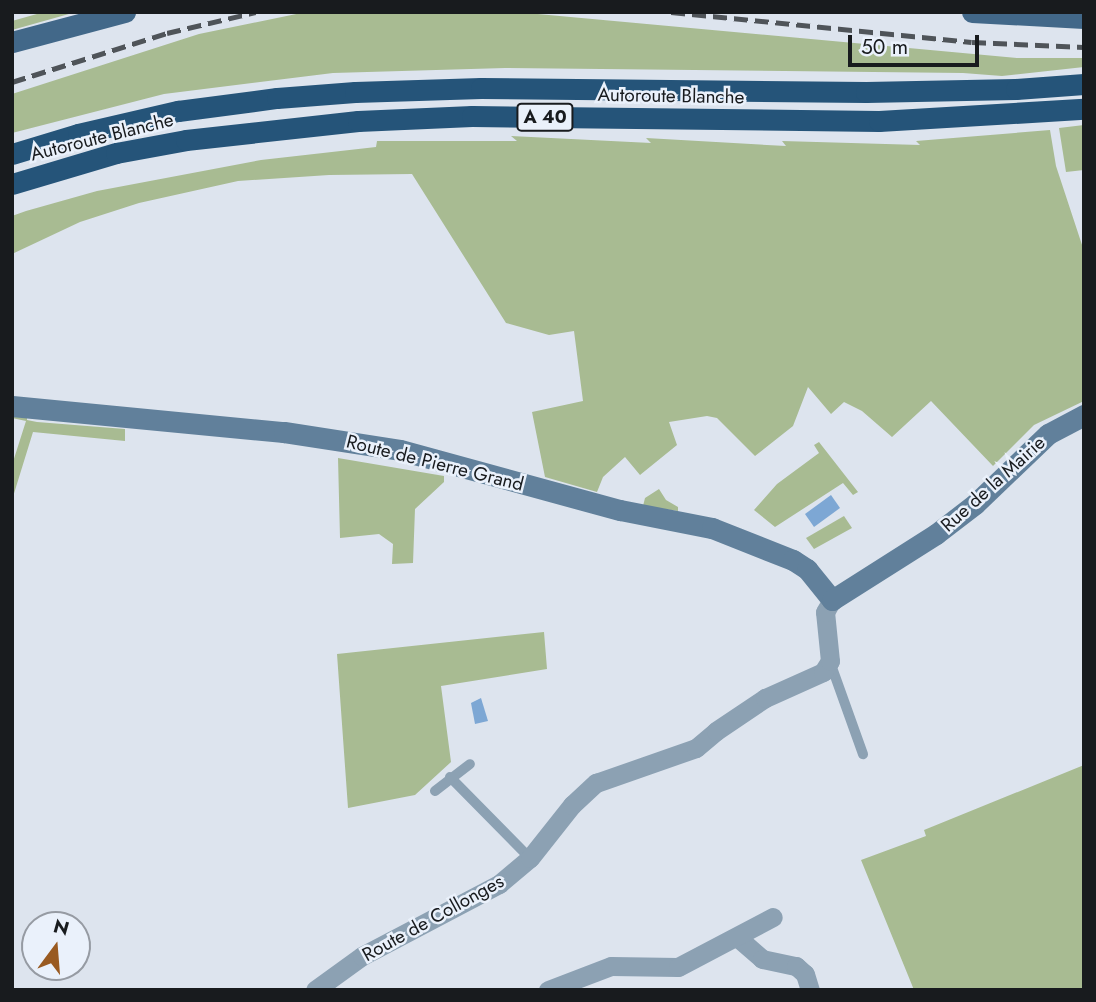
<!DOCTYPE html>
<html>
<head>
<meta charset="utf-8">
<style>
	body { margin:0 }
	#map { position:relative; width:1096px; height:1002px; overflow:hidden; background:#dde4ee; font-family:Jost,sans-serif }
	div>[style] { position:absolute }
	.green>* { inset:0; background:#a8bb92 }
	.water>* { inset:0; background:#7da7d4 }
	.lane>* { height:10px; margin:-5px; padding:0 5px; transform-origin:5px; border-radius:5px; background:#8ca1b3 }
	.street>* { height:19px; margin:-9.5px; padding:0 9.5px; transform-origin:9.5px; border-radius:9.5px; background:#8ca1b3 }
	.secondary>* { height:21px; margin:-10.5px; padding:0 10.5px; transform-origin:10.5px; border-radius:10.5px; background:#61809b }
	.primary>* { height:21px; margin:-10.5px; padding:0 10.5px; transform-origin:10.5px; border-radius:10.5px; background:#426889 }
	.highway>* { height:21px; margin:-10.5px; padding:0 10.5px; transform-origin:10.5px; border-radius:10.5px; background:#255479 }
	.rail>* { height:5px; margin-top:-2.5px; transform-origin:0; background:repeating-linear-gradient(90deg,#4f5459 0 14px,transparent 0 21px) }
	span { translate:-50% -50%; white-space:nowrap; text-align:center; line-height:1.15; -webkit-text-stroke:5px #eaf1fb; paint-order:stroke }
	.shield-label span { padding:2px 5px; background:#eaf1fb; border:2px solid; border-radius:5px; -webkit-text-stroke-width:0 }
	.shield-label { font-size:18px; color:#181b1e; font-weight:700 }
	.street-label { font-size:19px; color:#181b1e }
	.frame { position:absolute; inset:0; border:14px solid #181b1e; pointer-events:none }
	.north { position:absolute; left:21px; top:911px; width:70px; height:70px; box-sizing:border-box; background:#eaf1fb; border:2px solid #969ba3; border-radius:50%; rotate:16deg; font-size:19px; font-weight:700; line-height:28px; text-align:center; color:#181b1e }
	.north::after { content:''; display:block; margin:auto; width:24px; height:32px; background:#995a21; clip-path:polygon(50% 0,100% 100%,50% 72%,0 100%) }
	.scale { position:absolute; left:848px; top:35px; width:131px; height:32px; box-sizing:border-box; border:4px solid #181b1e; border-top:0; padding-left:9px; font-size:21px; line-height:24px; white-space:nowrap; color:#181b1e; -webkit-text-stroke:5px #eaf1fb; paint-order:stroke }
</style>
</head>
<body>
<div id="map">
	<div class="green">
		<div style="clip-path:polygon(44px 12px,76px 12px,12px 30px,12px 21px)"></div>
		<div style="clip-path:polygon(306px 12px,516px 12px,1017px 58px,1084px 58px,1084px 67px,1002px 76px,963px 73px,505px 68px,333px 73px,164px 94px,12px 133px,12px 94px,199px 34px)"></div>
		<div style="clip-path:polygon(1084px 125px,1084px 170px,1066px 172px,1059px 128px)"></div>
		<div style="clip-path:polygon(1050px 130px,1056px 166px,1084px 251px,1084px 401px,1034px 425px,993px 466px,931px 401px,892px 437px,862px 411px,844px 402px,831px 414px,808px 387px,793px 426px,755px 456px,717px 418px,707px 416px,669px 422px,677px 445px,640px 475px,625px 457px,603px 477px,597px 492px,545px 477px,532px 412px,583px 401px,574px 331px,549px 335px,506px 323px,412px 174px,329px 175px,238px 181px,139px 203px,80px 222px,12px 254px,12px 216px,26px 211px,97px 191px,261px 160px,376px 147px,377px 141px,517px 141px,511px 136px,651px 143px,646px 138px,786px 146px,782px 141px,920px 145px,916px 141px)"></div>
		<div style="clip-path:polygon(12px 414px,27px 416px,27px 420px,37px 422px,125px 429px,125px 441px,33px 432px,12px 500px,12px 465px,26px 421px,12px 418px)"></div>
		<div style="clip-path:polygon(819px 442px,858px 492px,853px 495px,843px 483px,775px 527px,754px 510px,777px 484px,819px 453px,814px 445px)"></div>
		<div style="clip-path:polygon(338px 458px,444px 476px,444px 482px,415px 509px,413px 563px,392px 564px,393px 544px,379px 534px,340px 538px)"></div>
		<div style="clip-path:polygon(659px 489px,666px 500px,678px 507px,678px 511px,643px 506px,645px 498px)"></div>
		<div style="clip-path:polygon(844px 516px,852px 528px,814px 549px,806px 538px)"></div>
		<div style="clip-path:polygon(544px 632px,547px 669px,441px 686px,451px 762px,415px 795px,348px 808px,337px 654px)"></div>
		<div style="clip-path:polygon(1084px 765px,1084px 990px,914px 990px,861px 860px,926px 836px,924px 830px)"></div>
	</div>
	<div class="water">
		<div style="clip-path:polygon(831px 495px,840px 508px,814px 527px,805px 514px)"></div>
		<div style="clip-path:polygon(481px 698px,488px 721px,475px 724px,471px 703px)"></div>
	</div>
	<div class="lane">
		<div style="left:830px;top:662px;width:98px;rotate:70.3deg"></div>
		<div style="left:450px;top:777px;width:114px;rotate:45.4deg"></div>
		<div style="left:435px;top:791px;width:44px;rotate:-37.6deg"></div>
	</div>
	<div class="street">
		<div style="left:737px;top:937px;width:33px;rotate:41deg"></div>
		<div style="left:762px;top:959px;width:35px;rotate:12deg"></div>
		<div style="left:796px;top:966px;width:12px;rotate:42deg"></div>
		<div style="left:805px;top:974px;width:17px;rotate:73deg"></div>
		<div style="left:315px;top:990px;width:58px;rotate:-35.9deg"></div>
		<div style="left:362px;top:956px;width:155px;rotate:-27.7deg"></div>
		<div style="left:499px;top:884px;width:40px;rotate:-40deg"></div>
		<div style="left:530px;top:858px;width:68px;rotate:-51.6deg"></div>
		<div style="left:572px;top:805px;width:33px;rotate:-43deg"></div>
		<div style="left:596px;top:783px;width:106px;rotate:-19.3deg"></div>
		<div style="left:696px;top:748px;width:26px;rotate:-40deg"></div>
		<div style="left:716px;top:731px;width:59px;rotate:-34deg"></div>
		<div style="left:765px;top:698px;width:64px;rotate:-24.1deg"></div>
		<div style="left:823px;top:672px;width:13px;rotate:-58deg"></div>
		<div style="left:830px;top:661px;width:49px;rotate:-95.8deg"></div>
		<div style="left:825px;top:612px;width:14px;rotate:-60deg"></div>
		<div style="left:548px;top:990px;width:67px;rotate:-20.9deg"></div>
		<div style="left:611px;top:966px;width:67px;rotate:0.9deg"></div>
		<div style="left:678px;top:967px;width:107px;rotate:-27.8deg"></div>
	</div>
	<div class="secondary">
		<div style="left:12px;top:406px;width:273px;rotate:5.5deg"></div>
		<div style="left:284px;top:432px;width:117px;rotate:8.8deg"></div>
		<div style="left:400px;top:450px;width:228px;rotate:15.3deg"></div>
		<div style="left:620px;top:510px;width:94px;rotate:11.1deg"></div>
		<div style="left:712px;top:528px;width:87px;rotate:21.6deg"></div>
		<div style="left:793px;top:560px;width:17px;rotate:33deg"></div>
		<div style="left:807px;top:569px;width:40px;rotate:51deg"></div>
		<div style="left:832px;top:600px;width:123px;rotate:-32.4deg"></div>
		<div style="left:936px;top:534px;width:49px;rotate:-37.6deg"></div>
		<div style="left:975px;top:504px;width:101px;rotate:-43.8deg"></div>
		<div style="left:1048px;top:434px;width:41px;rotate:-27.8deg"></div>
	</div>
	<div class="primary">
		<div style="left:972px;top:12px;width:112px;rotate:3.1deg"></div>
		<div style="left:12px;top:42px;width:117px;rotate:-14.9deg"></div>
	</div>
	<div class="highway">
		<div style="left:12px;top:154px;width:69px;rotate:-16.9deg"></div>
		<div style="left:78px;top:134px;width:103px;rotate:-13deg"></div>
		<div style="left:178px;top:111px;width:100px;rotate:-7.5deg"></div>
		<div style="left:277px;top:98px;width:78px;rotate:-4.4deg"></div>
		<div style="left:355px;top:92px;width:126px;rotate:-1.8deg"></div>
		<div style="left:481px;top:88px;width:385px;rotate:0.6deg"></div>
		<div style="left:866px;top:92px;width:150px;rotate:-1.1deg"></div>
		<div style="left:1016px;top:89px;width:68px;rotate:-4.2deg"></div>
		<div style="left:12px;top:184px;width:109px;rotate:-16.6deg"></div>
		<div style="left:116px;top:153px;width:71px;rotate:-10.5deg"></div>
		<div style="left:186px;top:140px;width:173px;rotate:-6.3deg"></div>
		<div style="left:358px;top:121px;width:114px;rotate:-2.5deg"></div>
		<div style="left:472px;top:116px;width:407px;rotate:0.7deg"></div>
		<div style="left:879px;top:121px;width:205px;rotate:-3.4deg"></div>
	</div>
	<div class="rail">
		<div style="left:671px;top:12px;width:302px;rotate:5.7deg"></div>
		<div style="left:972px;top:42px;width:112px;rotate:2.6deg"></div>
		<div style="left:12px;top:82px;width:163px;rotate:-17.5deg"></div>
		<div style="left:167px;top:33px;width:91px;rotate:-13.3deg"></div>
	</div>
	<div class="shield-label">
		<span style="left:545px;top:117px">A 40</span>
	</div>
	<div class="street-label">
		<span style="left:671px;top:96px;rotate:1deg">Autoroute Blanche</span>
		<span style="left:102px;top:137px;rotate:-14deg">Autoroute Blanche</span>
		<span style="left:435px;top:463px;rotate:14deg">Route de Pierre Grand</span>
		<span style="left:993px;top:484px;rotate:-42deg">Rue de la Mairie</span>
		<span style="left:433px;top:918px;rotate:-29deg">Route de Collonges</span>
	</div>
	<div class="frame"></div>
	<div class="north">N</div>
	<div class="scale">50 m</div>
</div>
</body>
</html>
